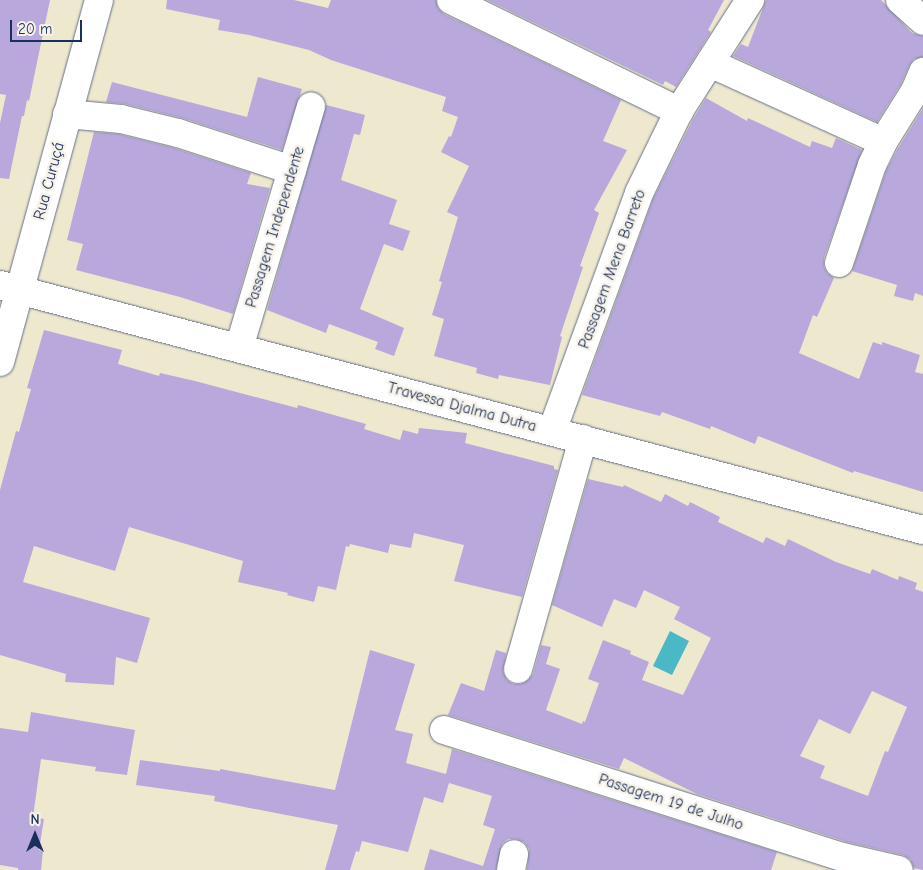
<!DOCTYPE html>
<html>
<head>
<meta charset="utf-8">
<style>
	body { margin:0 }
	#map { position:relative; width:923px; height:870px; overflow:hidden; background:#eee8cf; font-family:"Comic Neue",sans-serif }
	div>[style] { position:absolute }
	.water>* { inset:0; background:#4bb8c5 }
	.building>* { inset:0; background:#b8a8db }
	.roads { filter:drop-shadow(0 0 1px #657086) drop-shadow(0 0 1px #657086) }
	.minor>* { height:28px; margin:-14px; padding:0 14px; transform-origin:14px; border-radius:14px; background:#fff }
	span { translate:-50% -50%; white-space:nowrap; text-align:center; line-height:1.15; -webkit-text-stroke:5px #f7f3e8; paint-order:stroke }
	.street-label { font-size:16px; color:#1b2f5e }
	.north { position:absolute; left:10px; top:810px; width:50px; height:50px; -webkit-text-stroke:4px #f7f3e8; paint-order:stroke; rotate:0deg; font-size:14px; font-weight:700; line-height:20px; text-align:center; color:#1b2f5e }
	.north::after { content:''; display:block; margin:auto; width:18px; height:22px; background:#1b2f5e; clip-path:polygon(50% 0,100% 100%,50% 72%,0 100%) }
	.scale { position:absolute; left:10px; top:20px; width:72px; height:22px; box-sizing:border-box; border:2px solid #1b2f5e; border-top:0; padding-left:6px; font-size:15px; line-height:18px; white-space:nowrap; color:#1b2f5e; -webkit-text-stroke:4px #f7f3e8; paint-order:stroke }
</style>
</head>
<body>
<div id="map">
	<div class="water">
		<div style="clip-path:polygon(670px 631px,689px 641px,672px 675px,653px 666px)"></div>
	</div>
	<div class="building">
		<div style="clip-path:polygon(0 0,50px 0,29px 101px,27px 100px,24px 116px,22px 116px,9px 179px,0 178px,0 123px,6px 95px,0 94px)"></div>
		<div style="clip-path:polygon(167px 0,294px 0,328px 8px,331px 0,436px 0,438px 8px,444px 14px,621px 100px,603px 141px,627px 150px,594px 210px,599px 213px,580px 266px,583px 267px,560px 336px,562px 337px,550px 385px,499px 375px,498px 379px,476px 373px,477px 368px,434px 356px,444px 319px,432px 315px,442px 282px,439px 281px,458px 217px,447px 212px,469px 166px,441px 152px,449px 136px,451px 137px,458px 117px,442px 111px,446px 97px,331px 60px,309px 50px,249px 35px,218px 30px,220px 20px,166px 9px)"></div>
		<div style="clip-path:polygon(487px 0,724px 0,708px 30px,711px 32px,676px 87px,665px 81px,663px 85px)"></div>
		<div style="clip-path:polygon(766px 0,881px 0,912px 33px,923px 36px,923px 57px,914px 59px,909px 66px,901px 84px,877px 122px,733px 56px,741px 44px,748px 47px)"></div>
		<div style="clip-path:polygon(258px 77px,302px 89px,282px 150px,182px 118px,125px 104px,106px 102px,112px 82px,247px 117px)"></div>
		<div style="clip-path:polygon(706px 98px,747px 121px,748px 118px,810px 147px,812px 141px,832px 148px,836px 138px,862px 150px,824px 258px,824px 267px,827px 273px,834px 278px,817px 317px,813px 315px,799px 353px,859px 379px,873px 342px,882px 345px,882px 342px,920px 355px,915px 372px,923px 374px,923px 492px,854px 471px,853px 473px,758px 436px,755px 444px,711px 426px,710px 429px,662px 412px,660px 416px,582px 395px,653px 199px,693px 119px)"></div>
		<div style="clip-path:polygon(326px 105px,365px 115px,360px 135px,354px 134px,341px 180px,397px 200px,389px 224px,410px 231px,403px 251px,384px 244px,360px 309px,404px 328px,394px 356px,375px 349px,378px 342px,329px 324px,326px 333px,267px 310px)"></div>
		<div style="clip-path:polygon(923px 108px,923px 296px,915px 293px,913px 301px,894px 296px,897px 285px,852px 271px,886px 171px,897px 150px)"></div>
		<div style="clip-path:polygon(94px 132px,118px 134px,174px 148px,251px 173px,247px 184px,270px 188px,233px 314px,180px 297px,76px 270px,83px 244px,67px 240px)"></div>
		<div style="clip-path:polygon(44px 330px,122px 350px,118px 364px,159px 376px,160px 373px,195px 381px,297px 408px,298px 405px,366px 424px,364px 429px,400px 440px,403px 430px,418px 434px,419px 428px,467px 433px,465px 443px,554px 466px,554px 469px,558px 470px,522px 597px,454px 581px,464px 545px,414px 533px,411px 548px,390px 544px,388px 553px,350px 544px,349px 547px,346px 546px,336px 590px,318px 586px,314px 602px,287px 595px,288px 593px,238px 582px,243px 561px,129px 527px,115px 571px,34px 546px,23px 582px,150px 618px,137px 663px,116px 657px,114px 685px,65px 682px,66px 674px,0 655px,0 490px,16px 431px,19px 432px,31px 389px,27px 388px)"></div>
		<div style="clip-path:polygon(evenodd,588px 479px,623px 487px,624px 485px,661px 502px,665px 494px,688px 506px,690px 502px,720px 517px,718px 522px,763px 543px,766px 537px,785px 546px,788px 539px,836px 562px,870px 574px,872px 569px,898px 580px,899px 576px,917px 583px,915px 589px,923px 592px,923px 870px,914px 868px,910px 859px,903px 855px,847px 842px,697px 794px,624px 758px,619px 769px,448px 715px,461px 683px,484px 691px,496px 650px,506px 653px,503px 672px,507px 680px,513px 684px,521px 684px,528px 680px,533px 674px,541px 645px,551px 647px,546px 664px,560px 669px,546px 710px,582px 724px,583px 721px,585px 722px,599px 683px,588px 679px,603px 640px,631px 651px,630px 654px,649px 662px,642px 680px,683px 695px,711px 638px,674px 619px,680px 607px,644px 590px,636px 608px,614px 599px,602px 627px,552px 605px,588px 479px,872px 691px,907px 707px,888px 752px,885px 751px,868px 796px,820px 778px,825px 766px,800px 756px,819px 719px,850px 734px,872px 691px)"></div>
		<div style="clip-path:polygon(370px 650px,415px 664px,395px 730px,413px 734px,406px 763px,446px 774px,452px 749px,777px 852px,771px 870px,527px 870px,529px 849px,524px 842px,516px 839px,508px 839px,502px 844px,496px 870px,424px 870px,430px 849px,483px 866px,495px 829px,483px 825px,492px 796px,449px 783px,443px 803px,424px 797px,408px 852px,362px 841px,359px 852px,356px 851px,350px 870px,325px 870px,338px 825px,214px 801px,215px 796px,136px 785px,140px 760px,220px 771px,220px 769px,335px 790px)"></div>
		<div style="clip-path:polygon(31px 712px,135px 730px,127px 775px,95px 771px,96px 767px,41px 759px,33px 817px,44px 819px,39px 850px,43px 851px,41px 870px,18px 870px,18px 868px,0 865px,0 728px,28px 732px)"></div>
	</div>
	<div class="roads">
		<div class="minor">
			<div style="left:451px;top:0;width:254px;rotate:26deg"></div>
			<div style="left:900px;top:0;width:31px;rotate:42deg"></div>
			<div style="left:710px;top:63px;width:190px;rotate:24.5deg"></div>
			<div style="left:67px;top:114px;width:54px;rotate:5.3deg"></div>
			<div style="left:121px;top:119px;width:59px;rotate:13.8deg"></div>
			<div style="left:178px;top:133px;width:120px;rotate:18deg"></div>
			<div style="left:839px;top:263px;width:103px;rotate:-71.4deg"></div>
			<div style="left:872px;top:165px;width:25px;rotate:-64deg"></div>
			<div style="left:883px;top:142px;width:60px;rotate:-57.9deg"></div>
			<div style="left:915px;top:91px;width:21px;rotate:-67deg"></div>
			<div style="left:0;top:285px;width:955px;rotate:14.87deg"></div>
			<div style="left:239px;top:348px;width:252px;rotate:-73.4deg"></div>
			<div style="left:0;top:362px;width:375px;rotate:-74.7deg"></div>
			<div style="left:552px;top:431px;width:253px;rotate:-69.9deg"></div>
			<div style="left:639px;top:193px;width:91px;rotate:-64deg"></div>
			<div style="left:679px;top:111px;width:132px;rotate:-57.4deg"></div>
			<div style="left:518px;top:669px;width:239px;rotate:-74.2deg"></div>
			<div style="left:444px;top:730px;width:419px;rotate:17.7deg"></div>
			<div style="left:843px;top:857px;width:57px;rotate:13.1deg"></div>
			<div style="left:511px;top:870px;width:16px;rotate:-79deg"></div>
		</div>
	</div>
	<div class="street-label">
		<span style="left:49px;top:181px;rotate:-75deg">Rua Curuçá</span>
		<span style="left:275px;top:227px;rotate:-73deg">Passagem Independente</span>
		<span style="left:612px;top:269px;rotate:-70deg">Passagem Mena Barreto</span>
		<span style="left:462px;top:407px;rotate:15deg">Travessa Djalma Dutra</span>
		<span style="left:671px;top:802px;rotate:18deg">Passagem 19 de Julho</span>
	</div>
	<div class="north">N</div>
	<div class="scale">20 m</div>
</div>
</body>
</html>
